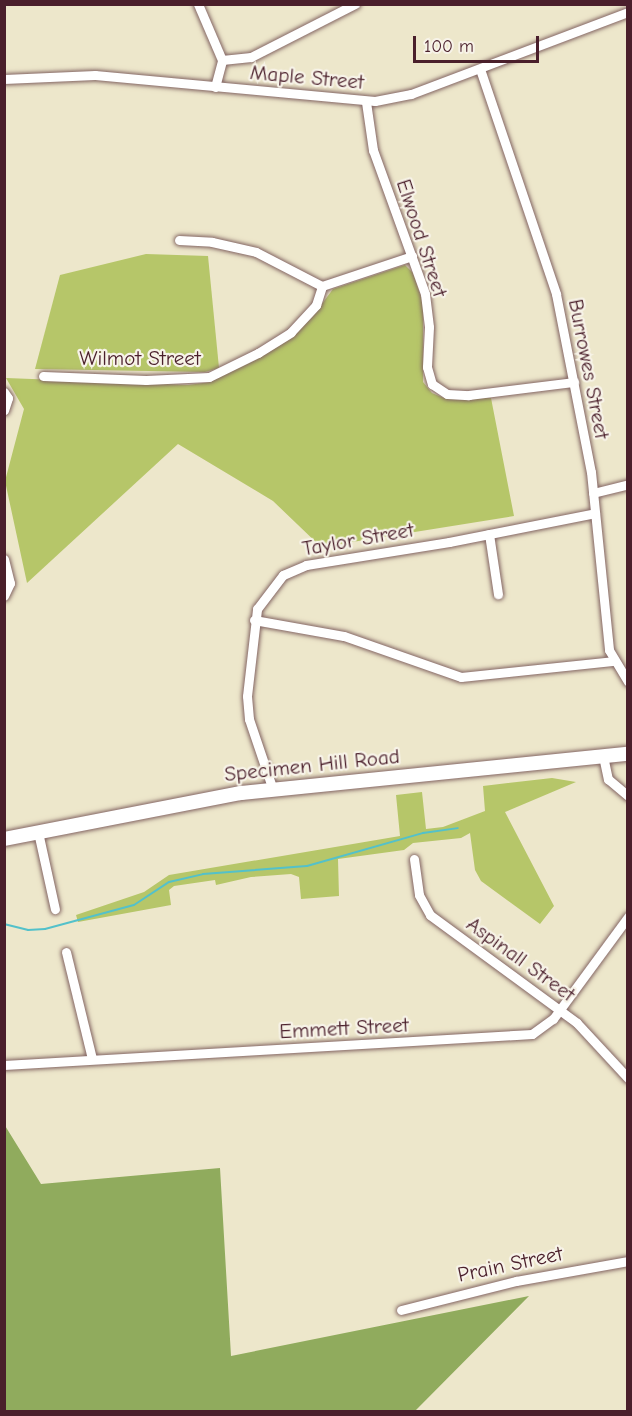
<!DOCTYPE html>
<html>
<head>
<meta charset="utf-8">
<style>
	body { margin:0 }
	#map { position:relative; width:632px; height:1416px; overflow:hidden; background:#ede7cb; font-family:"Comic Neue",sans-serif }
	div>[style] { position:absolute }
	.green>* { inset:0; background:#b6c669 }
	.forest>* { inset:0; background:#90ab5d }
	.stream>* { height:2px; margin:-1px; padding:0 1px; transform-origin:1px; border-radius:1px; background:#53c1ca }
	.roads { filter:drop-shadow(0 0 2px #836563) drop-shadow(0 0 2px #836563) }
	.minor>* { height:9px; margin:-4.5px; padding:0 4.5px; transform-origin:4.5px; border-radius:4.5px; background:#fff }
	.secondary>* { height:14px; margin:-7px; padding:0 7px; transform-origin:7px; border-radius:7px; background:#fff }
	span { translate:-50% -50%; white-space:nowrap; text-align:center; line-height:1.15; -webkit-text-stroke:4.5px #f7f3e8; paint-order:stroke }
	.street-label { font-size:21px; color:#4a1f2b }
	.frame { position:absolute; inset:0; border:6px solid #4a1f2b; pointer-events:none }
	.scale { position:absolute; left:413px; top:36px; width:126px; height:27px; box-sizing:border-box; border:3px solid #4a1f2b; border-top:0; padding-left:8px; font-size:18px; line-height:21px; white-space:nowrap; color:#4a1f2b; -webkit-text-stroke:4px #f7f3e8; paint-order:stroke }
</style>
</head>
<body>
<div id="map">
	<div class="green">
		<div style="clip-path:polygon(146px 254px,208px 256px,219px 368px,205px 372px,35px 369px,60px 275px)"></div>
		<div style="clip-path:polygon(405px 265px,413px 273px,423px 303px,423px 382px,432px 393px,444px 398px,491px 398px,514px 516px,321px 547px,273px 501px,178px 444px,27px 583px,5px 481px,24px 409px,6px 378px,188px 385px,210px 382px,310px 320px,333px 289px)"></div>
		<div style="clip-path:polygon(552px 778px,576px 782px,505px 812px,554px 906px,540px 924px,481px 881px,475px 870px,470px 833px,461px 838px,413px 843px,404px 850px,338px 859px,339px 896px,301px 899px,299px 877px,291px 874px,251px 877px,216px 885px,215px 880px,174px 886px,169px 890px,171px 905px,78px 922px,76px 915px,144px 892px,169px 875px,400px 836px,396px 795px,422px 792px,426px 829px,443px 827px,485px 811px,483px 786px)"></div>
	</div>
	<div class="forest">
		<div style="clip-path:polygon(4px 1124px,41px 1184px,220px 1168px,231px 1356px,529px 1296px,415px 1411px,5px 1411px)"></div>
	</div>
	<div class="stream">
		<div style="left:4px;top:924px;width:25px;rotate:14deg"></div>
		<div style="left:28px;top:930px;width:17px;rotate:-3deg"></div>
		<div style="left:45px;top:929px;width:92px;rotate:-15.1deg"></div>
		<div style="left:134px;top:905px;width:42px;rotate:-33.3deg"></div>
		<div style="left:169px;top:882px;width:35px;rotate:-13deg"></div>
		<div style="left:203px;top:874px;width:104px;rotate:-4.4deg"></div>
		<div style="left:307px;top:866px;width:121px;rotate:-15.9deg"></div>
		<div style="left:423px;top:833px;width:35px;rotate:-8deg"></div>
	</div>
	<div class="roads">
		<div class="minor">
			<div style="left:198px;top:4px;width:61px;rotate:66.8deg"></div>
			<div style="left:480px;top:69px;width:237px;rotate:71.3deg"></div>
			<div style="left:556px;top:294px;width:181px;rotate:78.9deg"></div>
			<div style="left:591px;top:472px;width:179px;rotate:84.2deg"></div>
			<div style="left:609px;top:650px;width:37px;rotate:59deg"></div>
			<div style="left:4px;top:79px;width:91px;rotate:-2.5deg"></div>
			<div style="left:95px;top:75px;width:281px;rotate:5.3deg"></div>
			<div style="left:375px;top:101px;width:37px;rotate:-11deg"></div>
			<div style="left:411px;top:94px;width:232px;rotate:-20.7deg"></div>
			<div style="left:215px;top:87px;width:28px;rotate:-75deg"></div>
			<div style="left:222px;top:60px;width:29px;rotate:-6deg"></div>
			<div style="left:251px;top:57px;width:117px;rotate:-27deg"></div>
			<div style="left:366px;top:102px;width:49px;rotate:81.7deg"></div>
			<div style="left:373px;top:150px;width:153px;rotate:70.1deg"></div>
			<div style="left:425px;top:294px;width:33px;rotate:83deg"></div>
			<div style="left:429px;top:327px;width:40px;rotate:92.9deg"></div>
			<div style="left:427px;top:367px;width:18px;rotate:74deg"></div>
			<div style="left:432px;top:384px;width:18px;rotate:34deg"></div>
			<div style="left:447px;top:394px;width:22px;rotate:3deg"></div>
			<div style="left:469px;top:395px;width:106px;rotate:-7.1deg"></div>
			<div style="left:179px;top:240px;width:33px;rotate:3deg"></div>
			<div style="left:212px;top:242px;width:45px;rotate:12.8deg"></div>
			<div style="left:256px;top:252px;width:74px;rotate:27.3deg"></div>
			<div style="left:322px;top:286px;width:95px;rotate:-18.4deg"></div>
			<div style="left:43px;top:376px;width:103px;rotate:2.2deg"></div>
			<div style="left:146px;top:380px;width:63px;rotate:-2.7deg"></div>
			<div style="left:209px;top:377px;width:55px;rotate:-26.1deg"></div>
			<div style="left:258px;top:353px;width:39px;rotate:-32deg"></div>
			<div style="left:291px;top:332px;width:37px;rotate:-47deg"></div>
			<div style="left:316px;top:305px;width:20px;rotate:-72deg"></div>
			<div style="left:4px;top:392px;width:7px;rotate:56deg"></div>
			<div style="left:8px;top:398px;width:13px;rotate:108deg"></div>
			<div style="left:593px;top:493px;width:36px;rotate:-14deg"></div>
			<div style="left:489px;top:534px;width:61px;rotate:81.5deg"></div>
			<div style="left:4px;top:559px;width:25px;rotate:76deg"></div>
			<div style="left:10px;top:583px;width:14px;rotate:115deg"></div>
			<div style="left:254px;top:620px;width:91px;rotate:10.1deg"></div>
			<div style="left:344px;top:636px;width:124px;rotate:19.3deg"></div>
			<div style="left:461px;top:677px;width:152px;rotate:-6deg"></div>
			<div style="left:603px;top:756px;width:24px;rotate:78deg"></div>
			<div style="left:608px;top:779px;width:26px;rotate:40deg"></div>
			<div style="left:273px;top:790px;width:75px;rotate:-108.7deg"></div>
			<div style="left:249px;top:719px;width:23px;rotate:-95deg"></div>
			<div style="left:247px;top:696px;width:88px;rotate:-83.4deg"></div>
			<div style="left:257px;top:609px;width:43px;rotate:-52.6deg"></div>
			<div style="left:283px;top:575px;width:25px;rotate:-23deg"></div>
			<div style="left:306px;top:565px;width:145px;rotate:-9.1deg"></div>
			<div style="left:449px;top:542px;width:149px;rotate:-11.2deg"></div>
			<div style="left:38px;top:832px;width:79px;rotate:77.6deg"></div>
			<div style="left:414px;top:859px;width:36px;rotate:82deg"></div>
			<div style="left:419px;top:895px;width:23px;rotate:61deg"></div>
			<div style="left:430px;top:915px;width:182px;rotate:36.3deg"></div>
			<div style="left:577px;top:1023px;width:75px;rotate:47.2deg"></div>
			<div style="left:66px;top:952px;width:110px;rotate:76.3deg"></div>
			<div style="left:4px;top:1065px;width:529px;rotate:-3.36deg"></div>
			<div style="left:532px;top:1034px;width:26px;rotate:-36deg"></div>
			<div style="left:553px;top:1019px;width:127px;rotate:-53.7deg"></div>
			<div style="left:401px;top:1310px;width:119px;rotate:-14.2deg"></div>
			<div style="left:516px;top:1281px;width:114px;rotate:-10.1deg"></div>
		</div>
		<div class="secondary">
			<div style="left:4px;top:839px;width:241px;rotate:-11deg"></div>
			<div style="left:241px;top:793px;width:389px;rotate:-5.8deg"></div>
		</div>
	</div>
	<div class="street-label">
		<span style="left:307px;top:77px;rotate:5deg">Maple Street</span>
		<span style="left:422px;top:238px;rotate:72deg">Elwood Street</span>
		<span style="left:140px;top:358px">Wilmot Street</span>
		<span style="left:589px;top:369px;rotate:79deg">Burrowes Street</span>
		<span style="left:358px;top:539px;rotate:-10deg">Taylor Street</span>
		<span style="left:312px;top:765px;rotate:-6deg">Specimen Hill Road</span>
		<span style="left:521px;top:959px;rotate:36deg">Aspinall Street</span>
		<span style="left:344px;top:1028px;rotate:-3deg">Emmett Street</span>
		<span style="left:510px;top:1264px;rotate:-12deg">Prain Street</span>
	</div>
	<div class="frame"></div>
	<div class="scale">100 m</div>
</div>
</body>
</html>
